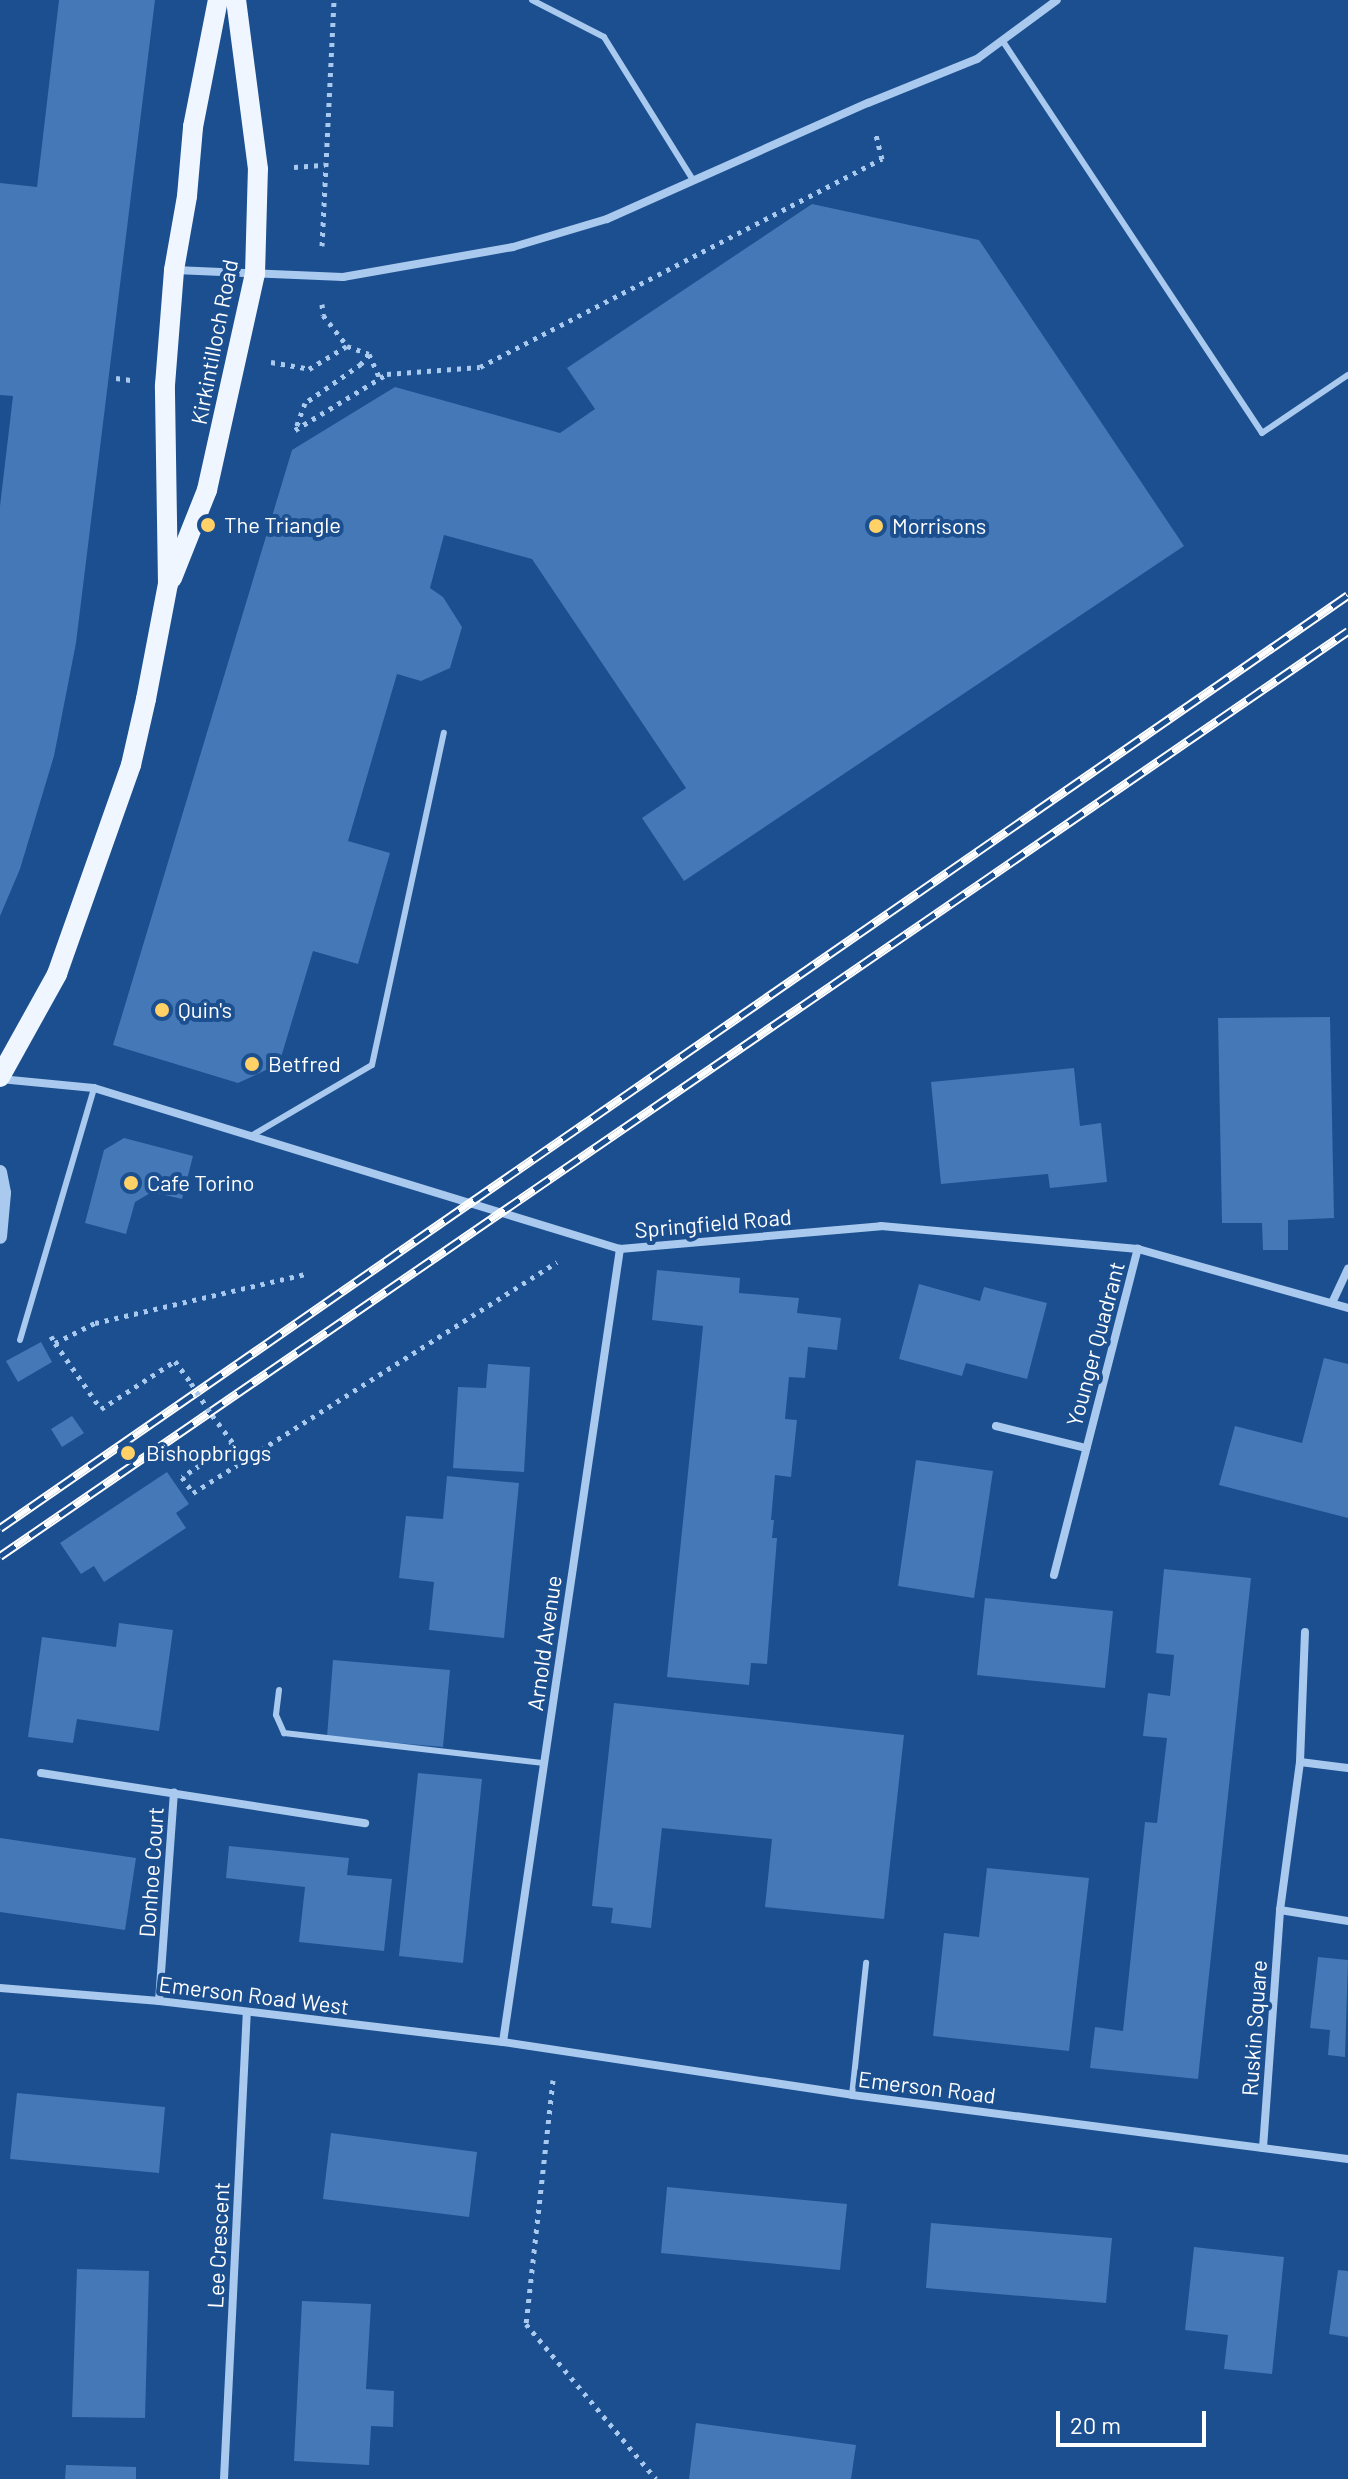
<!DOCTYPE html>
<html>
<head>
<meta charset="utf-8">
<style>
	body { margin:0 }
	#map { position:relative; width:1348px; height:2479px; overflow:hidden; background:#1b4f8f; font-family:Barlow,sans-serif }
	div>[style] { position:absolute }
	.building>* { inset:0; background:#4478b7 }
	.path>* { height:5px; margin-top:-2.5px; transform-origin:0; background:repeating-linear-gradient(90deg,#a9c9ee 0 4px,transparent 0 10px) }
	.service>* { height:6px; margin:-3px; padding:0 3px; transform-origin:3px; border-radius:3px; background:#a9c9ee }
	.minor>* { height:8px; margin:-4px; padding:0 4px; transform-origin:4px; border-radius:4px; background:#a9c9ee }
	.tertiary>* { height:14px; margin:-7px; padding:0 7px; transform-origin:7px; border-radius:7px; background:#a9c9ee }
	.primary>* { height:20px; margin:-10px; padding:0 10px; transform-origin:10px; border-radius:10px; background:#f0f6ff }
	.rail>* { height:9px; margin-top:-4.5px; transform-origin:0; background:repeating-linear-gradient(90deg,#1b4f8f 0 18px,#fff 0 36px); box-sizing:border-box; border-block:2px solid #fff }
	.path-bridge>* { height:5px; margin-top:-2.5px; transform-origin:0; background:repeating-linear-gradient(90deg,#a9c9ee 0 4px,transparent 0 10px) }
	.dots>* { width:22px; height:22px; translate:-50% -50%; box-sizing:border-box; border:4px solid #1b4f8f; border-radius:50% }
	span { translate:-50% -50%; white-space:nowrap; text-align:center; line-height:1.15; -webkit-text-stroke:8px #1b4f8f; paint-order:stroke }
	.street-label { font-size:22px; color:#fff }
	.poi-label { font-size:22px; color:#fff }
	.left { translate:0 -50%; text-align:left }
	.scale { position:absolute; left:1056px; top:2411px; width:150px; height:36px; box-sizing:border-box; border:4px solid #fff; border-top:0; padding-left:10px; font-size:24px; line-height:28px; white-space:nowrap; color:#fff; -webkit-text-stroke:6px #1b4f8f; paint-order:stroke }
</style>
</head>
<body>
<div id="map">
	<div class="building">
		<div style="clip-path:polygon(59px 0,155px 0,76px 643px,54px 756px,20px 869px,0 916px,0 506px,13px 396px,0 395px,0 183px,37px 187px)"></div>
		<div style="clip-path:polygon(812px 204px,979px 240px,1184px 546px,684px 881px,642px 818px,686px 788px,532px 559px,444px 535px,430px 588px,443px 597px,462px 627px,450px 668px,421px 681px,397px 674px,348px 841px,390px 853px,358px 964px,313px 951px,279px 1064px,238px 1083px,113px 1045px,292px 450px,395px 387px,560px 433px,595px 409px,567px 368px)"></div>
		<div style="clip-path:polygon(1330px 1017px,1334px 1218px,1288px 1220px,1288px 1250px,1263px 1250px,1262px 1223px,1222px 1223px,1218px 1018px)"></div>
		<div style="clip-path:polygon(1074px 1068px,1080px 1126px,1101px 1123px,1107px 1182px,1050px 1188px,1048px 1174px,941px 1184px,931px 1082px)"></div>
		<div style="clip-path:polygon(124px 1138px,193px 1156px,182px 1199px,152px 1192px,135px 1202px,126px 1234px,85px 1223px,104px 1150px)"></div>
		<div style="clip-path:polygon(657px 1270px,740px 1278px,739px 1293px,799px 1298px,797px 1313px,841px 1318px,837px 1350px,808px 1347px,805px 1378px,789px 1377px,785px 1419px,797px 1420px,791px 1477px,775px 1475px,771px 1520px,774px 1520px,772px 1538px,777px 1538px,767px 1664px,751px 1663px,749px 1685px,667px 1677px,703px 1326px,652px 1320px)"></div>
		<div style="clip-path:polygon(919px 1284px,980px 1301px,984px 1287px,1047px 1303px,1027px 1379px,966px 1363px,962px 1376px,899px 1359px)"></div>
		<div style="clip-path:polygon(41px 1342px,52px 1362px,18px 1382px,6px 1361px)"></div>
		<div style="clip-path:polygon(1324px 1358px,1348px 1364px,1348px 1518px,1219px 1485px,1235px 1426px,1302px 1443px)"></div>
		<div style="clip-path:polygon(488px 1364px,530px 1367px,524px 1472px,453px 1468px,458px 1387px,486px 1388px)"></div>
		<div style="clip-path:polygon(72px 1416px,84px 1433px,62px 1447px,51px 1429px)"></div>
		<div style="clip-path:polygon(916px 1460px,993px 1471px,974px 1598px,898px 1586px)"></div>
		<div style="clip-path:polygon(167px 1472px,189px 1504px,176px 1513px,186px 1528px,104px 1582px,94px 1566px,81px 1574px,60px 1543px)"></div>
		<div style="clip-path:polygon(447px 1476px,519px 1483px,504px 1638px,429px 1630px,434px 1582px,399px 1578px,406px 1516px,443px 1519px)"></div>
		<div style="clip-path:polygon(1164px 1569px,1251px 1578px,1198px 2079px,1090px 2068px,1095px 2027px,1123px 2031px,1145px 1822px,1157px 1823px,1167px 1738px,1143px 1736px,1148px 1693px,1170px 1696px,1174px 1655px,1156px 1653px)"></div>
		<div style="clip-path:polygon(985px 1598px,1113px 1611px,1105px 1688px,977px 1675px)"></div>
		<div style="clip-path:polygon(119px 1623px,173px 1630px,159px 1731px,77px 1719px,73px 1743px,28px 1737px,42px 1637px,116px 1647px)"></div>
		<div style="clip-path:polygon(333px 1660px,450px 1670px,443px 1747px,327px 1737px)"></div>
		<div style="clip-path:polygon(614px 1703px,904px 1735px,884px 1919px,765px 1907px,772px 1839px,662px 1828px,651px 1928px,611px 1923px,613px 1908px,592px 1906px)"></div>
		<div style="clip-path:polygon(418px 1773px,482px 1779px,463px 1963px,399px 1956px)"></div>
		<div style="clip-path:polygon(0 1838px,136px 1858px,125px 1930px,0 1912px)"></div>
		<div style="clip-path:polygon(229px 1846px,349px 1858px,347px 1875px,392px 1879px,384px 1951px,299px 1942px,305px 1887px,226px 1878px)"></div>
		<div style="clip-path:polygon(987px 1868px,1089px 1878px,1069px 2051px,933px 2036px,944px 1933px,979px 1937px)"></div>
		<div style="clip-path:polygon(1318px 1957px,1348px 1960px,1345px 2057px,1328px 2055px,1330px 2030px,1310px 2028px)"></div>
		<div style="clip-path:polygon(17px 2093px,165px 2107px,159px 2173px,10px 2159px)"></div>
		<div style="clip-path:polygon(331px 2133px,477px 2152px,469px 2217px,323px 2199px)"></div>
		<div style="clip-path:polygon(667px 2187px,847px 2204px,840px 2270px,661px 2253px)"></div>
		<div style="clip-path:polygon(931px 2223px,1112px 2238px,1106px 2303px,926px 2288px)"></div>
		<div style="clip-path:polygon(1194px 2247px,1284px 2257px,1272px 2374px,1224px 2369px,1228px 2335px,1185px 2330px)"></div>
		<div style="clip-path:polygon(77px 2269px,149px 2271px,145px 2418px,72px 2417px)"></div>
		<div style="clip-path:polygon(1338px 2270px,1348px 2271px,1348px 2337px,1329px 2334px)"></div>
		<div style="clip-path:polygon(302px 2301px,371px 2304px,366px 2389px,394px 2391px,393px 2427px,371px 2426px,369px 2465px,294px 2461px)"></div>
		<div style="clip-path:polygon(696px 2423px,856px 2445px,851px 2479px,689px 2479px)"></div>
		<div style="clip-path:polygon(66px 2465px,136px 2467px,136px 2479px,65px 2479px)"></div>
	</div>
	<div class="path">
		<div style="left:294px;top:167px;width:31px;rotate:-4deg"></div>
		<div style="left:322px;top:246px;width:246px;rotate:-87.2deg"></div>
		<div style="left:322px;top:304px;width:11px;rotate:85deg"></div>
		<div style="left:323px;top:315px;width:39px;rotate:52deg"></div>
		<div style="left:347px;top:346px;width:23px;rotate:20deg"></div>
		<div style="left:369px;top:354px;width:13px;rotate:129deg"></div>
		<div style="left:361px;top:364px;width:68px;rotate:145.1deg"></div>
		<div style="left:305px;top:403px;width:29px;rotate:110deg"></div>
		<div style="left:295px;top:430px;width:108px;rotate:-31.3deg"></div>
		<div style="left:387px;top:374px;width:93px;rotate:-4.3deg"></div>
		<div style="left:480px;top:367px;width:453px;rotate:-27.4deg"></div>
		<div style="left:882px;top:159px;width:29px;rotate:-104deg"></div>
		<div style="left:369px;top:354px;width:27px;rotate:66deg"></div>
		<div style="left:271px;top:362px;width:39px;rotate:10deg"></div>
		<div style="left:309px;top:369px;width:44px;rotate:-31.2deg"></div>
		<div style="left:116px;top:378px;width:15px;rotate:8deg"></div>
		<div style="left:51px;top:1336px;width:8px;rotate:60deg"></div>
		<div style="left:55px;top:1343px;width:45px;rotate:-26.6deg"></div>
		<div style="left:95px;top:1323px;width:216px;rotate:-13.1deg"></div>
		<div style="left:55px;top:1343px;width:80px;rotate:55.1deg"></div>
		<div style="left:101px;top:1409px;width:88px;rotate:-33deg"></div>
		<div style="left:175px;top:1361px;width:27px;rotate:54deg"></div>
		<div style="left:212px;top:1415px;width:35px;rotate:53deg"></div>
		<div style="left:233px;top:1443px;width:61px;rotate:146.3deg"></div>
		<div style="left:182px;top:1477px;width:19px;rotate:55deg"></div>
		<div style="left:193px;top:1493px;width:431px;rotate:-32.4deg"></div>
		<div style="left:553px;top:2080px;width:245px;rotate:96.3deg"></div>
		<div style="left:526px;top:2324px;width:202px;rotate:50deg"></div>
	</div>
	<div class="service">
		<div style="left:532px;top:0;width:81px;rotate:27.2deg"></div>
		<div style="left:604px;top:37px;width:168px;rotate:58.1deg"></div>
		<div style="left:1002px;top:40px;width:471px;rotate:56.5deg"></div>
		<div style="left:1262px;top:433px;width:104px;rotate:-34deg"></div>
		<div style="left:251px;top:1136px;width:140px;rotate:-30.4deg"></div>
		<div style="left:372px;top:1065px;width:340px;rotate:-77.8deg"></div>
		<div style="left:20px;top:1340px;width:263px;rotate:-73.6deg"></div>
		<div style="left:279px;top:1690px;width:25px;rotate:97deg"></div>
		<div style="left:276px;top:1715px;width:20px;rotate:66deg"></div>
		<div style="left:284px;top:1733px;width:262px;rotate:6.6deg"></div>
		<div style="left:852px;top:2095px;width:133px;rotate:-83.9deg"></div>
	</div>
	<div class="minor">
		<div style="left:175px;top:270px;width:168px;rotate:2.4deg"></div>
		<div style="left:343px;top:277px;width:173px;rotate:-10deg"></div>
		<div style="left:513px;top:247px;width:98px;rotate:-16.6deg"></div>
		<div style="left:607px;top:219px;width:286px;rotate:-24deg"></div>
		<div style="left:868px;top:103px;width:118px;rotate:-22deg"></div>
		<div style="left:977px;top:59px;width:99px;rotate:-36.4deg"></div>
		<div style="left:0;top:1079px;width:94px;rotate:5.5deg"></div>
		<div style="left:94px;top:1088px;width:550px;rotate:17.02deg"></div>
		<div style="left:620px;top:1249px;width:262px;rotate:-5deg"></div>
		<div style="left:881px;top:1226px;width:258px;rotate:5.1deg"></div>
		<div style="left:1138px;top:1249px;width:218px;rotate:15.7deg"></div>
		<div style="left:1332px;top:1303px;width:38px;rotate:-65deg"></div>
		<div style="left:996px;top:1426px;width:93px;rotate:13.7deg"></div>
		<div style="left:1054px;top:1575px;width:337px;rotate:-75.6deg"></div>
		<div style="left:1300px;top:1762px;width:48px;rotate:7.1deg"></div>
		<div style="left:41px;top:1773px;width:328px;rotate:8.8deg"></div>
		<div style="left:1280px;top:1910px;width:69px;rotate:9.2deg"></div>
		<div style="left:0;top:1988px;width:160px;rotate:4.7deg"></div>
		<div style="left:159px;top:2001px;width:346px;rotate:6.8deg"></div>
		<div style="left:503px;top:2042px;width:353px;rotate:8.6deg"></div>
		<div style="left:852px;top:2095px;width:500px;rotate:7.35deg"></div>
		<div style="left:159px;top:2001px;width:209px;rotate:-85.9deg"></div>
		<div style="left:503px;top:2042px;width:802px;rotate:-81.61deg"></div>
		<div style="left:1263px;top:2148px;width:239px;rotate:-85.9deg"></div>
		<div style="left:1280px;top:1910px;width:149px;rotate:-82.3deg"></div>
		<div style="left:1300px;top:1762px;width:130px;rotate:-87.8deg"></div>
		<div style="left:224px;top:2479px;width:467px;rotate:-87.2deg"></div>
	</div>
	<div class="tertiary">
		<div style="left:0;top:1172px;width:21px;rotate:79deg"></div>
		<div style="left:4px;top:1193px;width:44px;rotate:95.2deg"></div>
	</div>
	<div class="primary">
		<div style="left:172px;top:578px;width:95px;rotate:-68.3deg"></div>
		<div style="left:207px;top:490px;width:221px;rotate:-77.5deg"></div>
		<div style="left:255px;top:274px;width:105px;rotate:-88.4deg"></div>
		<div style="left:258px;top:169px;width:170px;rotate:-97.4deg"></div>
		<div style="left:0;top:1077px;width:118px;rotate:-61deg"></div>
		<div style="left:57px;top:974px;width:222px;rotate:-70.5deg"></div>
		<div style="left:131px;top:765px;width:68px;rotate:-77.2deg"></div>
		<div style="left:146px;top:699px;width:117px;rotate:-79.2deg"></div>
		<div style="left:168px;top:584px;width:199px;rotate:-90.9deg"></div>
		<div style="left:165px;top:385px;width:115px;rotate:-85.5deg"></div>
		<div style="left:174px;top:270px;width:75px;rotate:-80deg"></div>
		<div style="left:187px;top:196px;width:69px;rotate:-85deg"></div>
		<div style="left:193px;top:127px;width:129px;rotate:-78.9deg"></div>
	</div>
	<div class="rail">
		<div style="left:0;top:1528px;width:1639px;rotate:-34.69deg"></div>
		<div style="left:0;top:1556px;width:1635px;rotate:-34.46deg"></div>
	</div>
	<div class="path-bridge">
		<div style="left:191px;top:1383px;width:38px;rotate:57deg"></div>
	</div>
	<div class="dots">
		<div style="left:208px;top:525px;background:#ffd166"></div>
		<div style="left:876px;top:526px;background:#ffd166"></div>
		<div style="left:162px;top:1010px;background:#ffd166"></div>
		<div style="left:252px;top:1064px;background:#ffd166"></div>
		<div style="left:131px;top:1183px;background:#ffd166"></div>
		<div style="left:128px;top:1453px;background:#ffd166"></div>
	</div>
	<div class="street-label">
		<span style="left:214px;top:342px;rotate:-79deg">Kirkintilloch Road</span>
		<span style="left:713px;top:1223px;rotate:-5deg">Springfield Road</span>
		<span style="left:1095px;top:1344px;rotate:-75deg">Younger Quadrant</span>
		<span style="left:544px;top:1643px;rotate:-82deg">Arnold Avenue</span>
		<span style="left:151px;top:1872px;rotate:-86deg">Donhoe Court</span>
		<span style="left:254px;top:1995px;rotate:7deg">Emerson Road West</span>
		<span style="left:1254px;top:2028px;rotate:-86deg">Ruskin Square</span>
		<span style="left:927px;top:2087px;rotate:7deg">Emerson Road</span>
		<span style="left:218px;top:2245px;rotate:-87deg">Lee Crescent</span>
	</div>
	<div class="poi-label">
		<span class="left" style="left:224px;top:525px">The Triangle</span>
		<span class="left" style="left:892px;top:526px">Morrisons</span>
		<span class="left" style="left:178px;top:1010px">Quin's</span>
		<span class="left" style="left:268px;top:1064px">Betfred</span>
		<span class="left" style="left:147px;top:1183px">Cafe Torino</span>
		<span class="left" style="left:146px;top:1453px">Bishopbriggs</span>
	</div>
	<div class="scale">20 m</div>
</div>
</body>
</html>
